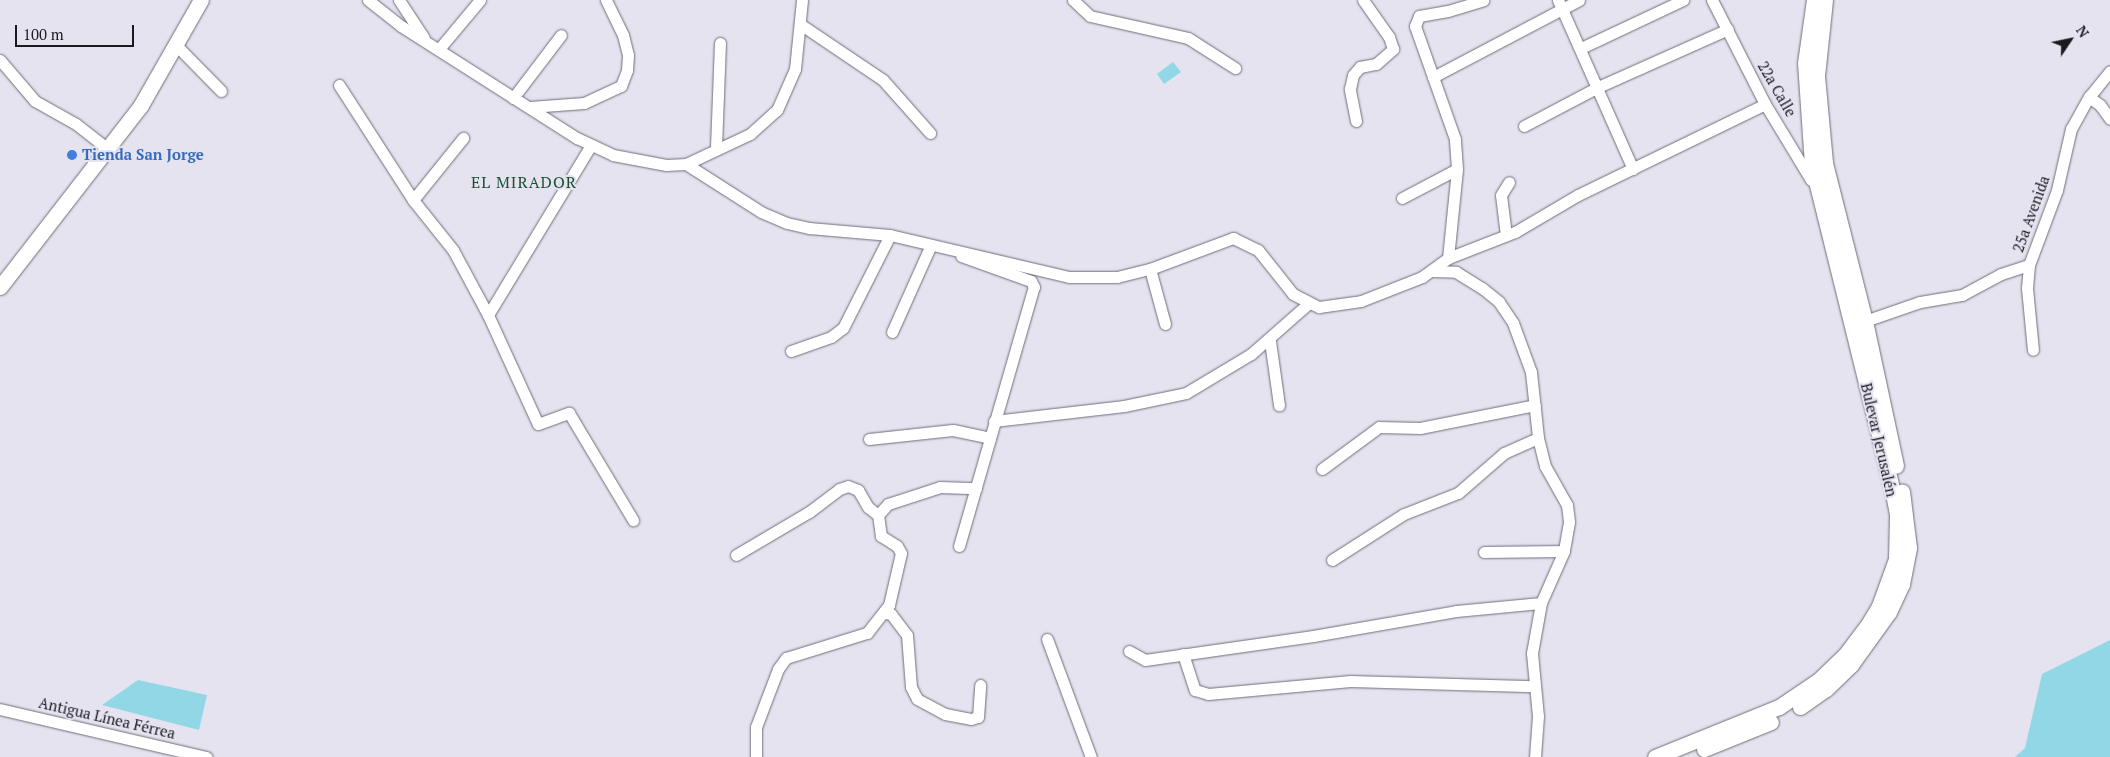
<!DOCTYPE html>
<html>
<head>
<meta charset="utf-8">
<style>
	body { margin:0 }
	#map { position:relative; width:2110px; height:757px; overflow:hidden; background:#e6e3f0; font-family:"PT Serif",serif }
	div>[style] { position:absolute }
	.water>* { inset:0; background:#92d7e5 }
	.roads { filter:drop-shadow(0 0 1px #6f6c78) drop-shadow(0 0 1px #6f6c78) }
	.minor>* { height:11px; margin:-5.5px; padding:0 5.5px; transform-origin:5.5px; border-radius:5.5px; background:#fff }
	.major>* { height:15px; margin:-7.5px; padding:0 7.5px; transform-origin:7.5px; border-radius:7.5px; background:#fff }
	.dots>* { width:14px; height:14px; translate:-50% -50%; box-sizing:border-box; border:2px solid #e6e3f0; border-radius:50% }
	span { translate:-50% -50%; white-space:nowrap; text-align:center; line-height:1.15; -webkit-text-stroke:4px #e6e3f0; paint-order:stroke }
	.street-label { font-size:15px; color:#1a191e }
	.shop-label { font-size:15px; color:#366cbe; font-weight:700 }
	.left { translate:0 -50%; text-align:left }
	.neighbourhood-label { font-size:16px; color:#185132; letter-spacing:1px }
	.north { position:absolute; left:2045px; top:15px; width:50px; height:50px; -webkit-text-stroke:4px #e6e3f0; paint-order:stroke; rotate:56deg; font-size:14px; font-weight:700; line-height:20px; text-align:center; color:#1a191e }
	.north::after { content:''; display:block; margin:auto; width:18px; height:22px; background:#1a191e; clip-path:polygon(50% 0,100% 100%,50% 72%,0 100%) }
	.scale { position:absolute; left:15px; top:25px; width:119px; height:22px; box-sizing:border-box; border:2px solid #1a191e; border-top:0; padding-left:6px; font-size:15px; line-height:18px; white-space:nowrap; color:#1a191e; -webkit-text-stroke:4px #e6e3f0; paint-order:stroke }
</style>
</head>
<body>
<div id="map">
	<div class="water">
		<div style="clip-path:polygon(1173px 62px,1181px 72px,1164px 84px,1157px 74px)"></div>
		<div style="clip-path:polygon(2110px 640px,2110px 757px,2015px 757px,2025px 748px,2042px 674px)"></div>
		<div style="clip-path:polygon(138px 680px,207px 695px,199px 730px,102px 705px)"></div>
	</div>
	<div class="roads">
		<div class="minor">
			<div style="left:368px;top:0;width:42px;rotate:38.2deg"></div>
			<div style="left:401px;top:26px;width:209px;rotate:32.5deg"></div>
			<div style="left:577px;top:138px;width:40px;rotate:25deg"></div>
			<div style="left:613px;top:155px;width:54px;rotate:10.7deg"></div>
			<div style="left:666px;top:165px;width:20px;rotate:-3deg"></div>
			<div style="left:686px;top:164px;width:71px;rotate:-25.1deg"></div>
			<div style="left:750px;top:134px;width:36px;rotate:-42deg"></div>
			<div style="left:777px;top:110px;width:45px;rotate:-66.3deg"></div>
			<div style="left:795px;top:69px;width:69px;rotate:-84.2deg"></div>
			<div style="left:399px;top:0;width:45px;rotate:56.7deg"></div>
			<div style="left:1073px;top:0;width:23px;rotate:43deg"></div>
			<div style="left:1090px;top:16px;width:100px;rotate:12.7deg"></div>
			<div style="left:1188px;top:38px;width:56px;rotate:32.6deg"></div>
			<div style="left:1558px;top:0;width:185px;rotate:66.1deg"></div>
			<div style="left:1712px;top:0;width:117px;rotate:63deg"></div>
			<div style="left:1765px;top:104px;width:89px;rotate:58.8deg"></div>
			<div style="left:800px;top:24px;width:100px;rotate:34deg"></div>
			<div style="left:883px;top:80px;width:71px;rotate:48.4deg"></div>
			<div style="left:177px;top:46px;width:63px;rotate:45.6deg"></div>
			<div style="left:1581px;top:48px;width:113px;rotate:-25.2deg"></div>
			<div style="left:439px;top:49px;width:64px;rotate:-50.1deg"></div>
			<div style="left:0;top:60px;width:54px;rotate:49.5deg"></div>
			<div style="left:35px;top:101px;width:47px;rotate:29.3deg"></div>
			<div style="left:76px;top:124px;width:33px;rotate:38deg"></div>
			<div style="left:1433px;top:77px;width:165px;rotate:-27.8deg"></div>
			<div style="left:339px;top:85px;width:137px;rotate:57.2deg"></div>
			<div style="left:413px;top:200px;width:64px;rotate:51.3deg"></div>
			<div style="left:453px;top:250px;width:74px;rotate:61.7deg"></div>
			<div style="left:488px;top:315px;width:120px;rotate:65.4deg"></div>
			<div style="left:538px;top:424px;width:33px;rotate:-20deg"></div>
			<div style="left:569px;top:413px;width:125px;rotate:59.1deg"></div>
			<div style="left:2089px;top:97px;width:14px;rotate:36deg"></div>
			<div style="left:2100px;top:105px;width:17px;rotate:54deg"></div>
			<div style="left:513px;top:98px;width:79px;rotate:-52.7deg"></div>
			<div style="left:530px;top:107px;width:54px;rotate:-4.2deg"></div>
			<div style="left:584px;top:103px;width:41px;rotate:-24.7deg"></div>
			<div style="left:621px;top:86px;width:17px;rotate:-69deg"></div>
			<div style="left:627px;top:70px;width:15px;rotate:-86deg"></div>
			<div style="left:628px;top:55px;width:21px;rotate:-104deg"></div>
			<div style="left:623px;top:35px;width:39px;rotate:-116deg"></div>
			<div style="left:1356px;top:121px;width:33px;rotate:-101deg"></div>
			<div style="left:1350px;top:89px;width:14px;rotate:-78deg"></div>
			<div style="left:1353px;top:75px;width:11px;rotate:-49deg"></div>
			<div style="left:1360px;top:67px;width:16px;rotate:-11deg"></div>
			<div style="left:1376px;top:64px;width:23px;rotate:-41deg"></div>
			<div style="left:1393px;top:49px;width:13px;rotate:-108deg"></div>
			<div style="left:1389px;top:37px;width:45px;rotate:-125.1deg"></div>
			<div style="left:1524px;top:126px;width:84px;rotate:-27.8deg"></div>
			<div style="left:1598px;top:87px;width:142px;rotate:-24deg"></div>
			<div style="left:716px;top:147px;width:104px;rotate:-87.8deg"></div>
			<div style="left:686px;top:164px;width:89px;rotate:32.6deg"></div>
			<div style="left:761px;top:212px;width:28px;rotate:23deg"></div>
			<div style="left:787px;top:223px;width:23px;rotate:13deg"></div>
			<div style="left:809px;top:228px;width:81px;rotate:4.9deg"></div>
			<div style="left:890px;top:235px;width:184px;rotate:13.2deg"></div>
			<div style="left:1069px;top:277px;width:48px"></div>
			<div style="left:1117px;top:277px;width:34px;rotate:-14deg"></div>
			<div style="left:1150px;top:269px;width:89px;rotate:-20.5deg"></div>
			<div style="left:1233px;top:238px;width:28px;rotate:26deg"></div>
			<div style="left:1258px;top:250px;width:56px;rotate:51.5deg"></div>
			<div style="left:1293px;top:294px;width:29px;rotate:27deg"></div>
			<div style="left:1319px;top:307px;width:42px;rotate:-8.1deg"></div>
			<div style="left:1361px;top:301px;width:66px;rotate:-21.5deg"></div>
			<div style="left:1422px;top:277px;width:32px;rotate:-36deg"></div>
			<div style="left:1448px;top:258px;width:72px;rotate:-21.2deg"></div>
			<div style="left:1515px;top:232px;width:73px;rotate:-30.4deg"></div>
			<div style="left:1578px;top:195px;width:208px;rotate:-25.9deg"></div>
			<div style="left:1402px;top:198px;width:62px;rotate:-27.8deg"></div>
			<div style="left:413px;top:200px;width:80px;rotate:-51.1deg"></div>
			<div style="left:1506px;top:235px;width:40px;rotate:-97.1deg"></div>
			<div style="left:1501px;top:195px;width:15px;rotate:-58deg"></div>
			<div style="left:1448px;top:258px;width:89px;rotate:-84.2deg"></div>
			<div style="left:1457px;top:169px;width:30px;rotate:-94deg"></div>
			<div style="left:1455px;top:139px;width:120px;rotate:-109.5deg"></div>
			<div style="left:1415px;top:26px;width:11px;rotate:-68deg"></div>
			<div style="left:1419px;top:16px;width:29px;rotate:-10deg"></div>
			<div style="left:1448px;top:11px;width:37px;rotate:-17deg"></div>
			<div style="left:2029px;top:265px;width:23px;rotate:95deg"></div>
			<div style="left:2027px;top:288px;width:62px;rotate:84.5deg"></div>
			<div style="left:1150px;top:269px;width:57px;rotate:74.7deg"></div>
			<div style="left:1432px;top:271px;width:24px;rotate:2deg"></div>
			<div style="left:1456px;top:272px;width:31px;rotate:32deg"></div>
			<div style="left:1482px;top:288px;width:22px;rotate:39deg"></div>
			<div style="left:1499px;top:302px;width:25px;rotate:56deg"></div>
			<div style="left:1513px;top:323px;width:52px;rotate:69.8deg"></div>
			<div style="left:1531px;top:372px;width:66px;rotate:83.9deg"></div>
			<div style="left:1538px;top:438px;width:29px;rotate:76deg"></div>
			<div style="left:1545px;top:466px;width:45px;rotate:60.6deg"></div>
			<div style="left:1567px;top:505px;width:17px;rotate:83deg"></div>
			<div style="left:1569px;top:522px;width:29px;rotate:100deg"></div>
			<div style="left:1564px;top:551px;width:57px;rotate:113.9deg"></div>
			<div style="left:1541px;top:603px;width:51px;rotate:100.2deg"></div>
			<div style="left:1532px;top:653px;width:63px;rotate:84.6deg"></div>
			<div style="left:1538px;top:716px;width:41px;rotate:94.2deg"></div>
			<div style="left:488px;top:315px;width:199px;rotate:-58.8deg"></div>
			<div style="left:1865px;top:321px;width:58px;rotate:-19.1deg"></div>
			<div style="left:1920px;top:302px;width:43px;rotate:-9.5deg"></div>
			<div style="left:1962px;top:295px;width:44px;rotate:-28.3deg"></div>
			<div style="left:2001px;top:274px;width:29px;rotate:-18deg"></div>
			<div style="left:2029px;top:265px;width:80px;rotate:-69.5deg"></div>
			<div style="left:2057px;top:190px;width:63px;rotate:-77.1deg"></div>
			<div style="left:2071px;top:129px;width:37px;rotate:-61deg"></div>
			<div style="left:2089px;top:97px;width:33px;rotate:-51deg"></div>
			<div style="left:892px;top:332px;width:93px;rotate:-65.9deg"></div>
			<div style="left:1270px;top:341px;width:65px;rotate:82deg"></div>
			<div style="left:791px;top:351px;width:42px;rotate:-19.3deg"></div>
			<div style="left:831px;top:337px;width:15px;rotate:-37deg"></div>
			<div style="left:843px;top:328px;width:104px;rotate:-63.2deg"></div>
			<div style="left:994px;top:421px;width:131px;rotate:-6.6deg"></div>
			<div style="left:1124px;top:406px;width:63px;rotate:-11.8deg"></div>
			<div style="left:1186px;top:393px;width:76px;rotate:-31deg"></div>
			<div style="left:1251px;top:354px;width:76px;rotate:-41.3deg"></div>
			<div style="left:869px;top:439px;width:84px;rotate:-6.1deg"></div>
			<div style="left:953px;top:430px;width:38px;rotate:12deg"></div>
			<div style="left:1322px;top:469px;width:71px;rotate:-36.4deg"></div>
			<div style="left:1379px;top:427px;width:41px;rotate:1.4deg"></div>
			<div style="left:1420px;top:428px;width:117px;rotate:-11.3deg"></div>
			<div style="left:959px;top:546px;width:270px;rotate:-73.9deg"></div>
			<div style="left:1034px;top:287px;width:7px;rotate:-117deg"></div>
			<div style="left:1031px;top:281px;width:74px;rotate:-160.3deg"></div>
			<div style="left:1484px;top:552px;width:80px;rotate:-0.7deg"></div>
			<div style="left:736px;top:555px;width:85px;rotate:-30.5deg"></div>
			<div style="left:809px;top:512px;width:38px;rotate:-37deg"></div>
			<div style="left:839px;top:489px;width:9px;rotate:-18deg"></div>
			<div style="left:848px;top:486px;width:11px;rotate:22deg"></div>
			<div style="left:858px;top:490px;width:20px;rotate:60deg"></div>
			<div style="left:868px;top:507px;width:13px;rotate:39deg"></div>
			<div style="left:1332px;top:560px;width:85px;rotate:-32.6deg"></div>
			<div style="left:1404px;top:514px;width:58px;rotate:-21.3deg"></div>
			<div style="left:1458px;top:493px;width:61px;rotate:-41deg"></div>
			<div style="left:1504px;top:453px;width:37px;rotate:-24deg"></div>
			<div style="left:885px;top:613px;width:6px;rotate:9deg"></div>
			<div style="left:891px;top:614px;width:26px;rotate:53deg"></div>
			<div style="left:907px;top:635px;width:52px;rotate:85.6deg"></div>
			<div style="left:911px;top:687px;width:13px;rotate:63deg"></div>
			<div style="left:917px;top:699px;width:32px;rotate:28deg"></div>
			<div style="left:945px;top:714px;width:26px;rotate:11deg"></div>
			<div style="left:971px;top:719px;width:7px;rotate:-16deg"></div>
			<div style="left:978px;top:717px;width:32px;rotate:-86deg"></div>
			<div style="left:1047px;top:639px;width:126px;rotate:69.6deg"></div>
			<div style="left:1129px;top:651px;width:18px;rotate:29deg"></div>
			<div style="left:1145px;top:660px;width:170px;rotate:-8.1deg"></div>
			<div style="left:1313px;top:636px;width:145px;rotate:-9.9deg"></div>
			<div style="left:1456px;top:611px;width:85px;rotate:-5.4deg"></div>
			<div style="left:1183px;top:654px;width:38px;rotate:72deg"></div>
			<div style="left:1195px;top:690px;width:14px;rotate:17deg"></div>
			<div style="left:1208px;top:694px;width:143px;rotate:-5.2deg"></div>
			<div style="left:1350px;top:681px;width:184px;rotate:1.6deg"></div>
			<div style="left:0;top:709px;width:212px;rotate:13.1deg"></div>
			<div style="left:756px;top:757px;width:30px;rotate:-90deg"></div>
			<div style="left:756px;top:727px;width:62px;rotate:-69.2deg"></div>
			<div style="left:778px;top:669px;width:14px;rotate:-54deg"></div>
			<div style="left:786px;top:658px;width:85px;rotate:-17.2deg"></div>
			<div style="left:867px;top:633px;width:36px;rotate:-52deg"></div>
			<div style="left:889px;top:605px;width:53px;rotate:-77deg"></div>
			<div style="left:901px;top:553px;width:8px;rotate:-120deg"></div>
			<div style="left:897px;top:546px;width:19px;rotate:-148deg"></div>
			<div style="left:881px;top:536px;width:21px;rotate:-98deg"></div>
			<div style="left:878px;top:515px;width:15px;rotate:-48deg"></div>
			<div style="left:888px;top:504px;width:55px;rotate:-18.1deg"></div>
			<div style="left:940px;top:487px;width:36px;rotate:2deg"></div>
		</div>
		<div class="major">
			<div style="left:1825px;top:0;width:76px;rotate:96deg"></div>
			<div style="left:1817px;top:76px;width:87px;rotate:84.7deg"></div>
			<div style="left:1825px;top:163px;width:163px;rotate:75.8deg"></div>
			<div style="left:1865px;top:321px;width:148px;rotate:77.9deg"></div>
			<div style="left:0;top:287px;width:230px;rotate:-52.2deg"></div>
			<div style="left:141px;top:105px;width:121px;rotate:-60.3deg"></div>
			<div style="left:1800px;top:707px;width:32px;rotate:-35deg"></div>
			<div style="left:1826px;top:689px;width:35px;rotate:-44deg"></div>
			<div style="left:1851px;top:665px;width:65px;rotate:-54.4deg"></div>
			<div style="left:1889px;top:612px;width:31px;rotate:-65deg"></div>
			<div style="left:1902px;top:584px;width:37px;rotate:-79deg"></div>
			<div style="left:1909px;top:548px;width:57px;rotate:-97deg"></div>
			<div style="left:1704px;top:749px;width:72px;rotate:-21.9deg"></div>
			<div style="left:1655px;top:757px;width:134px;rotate:-22deg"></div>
			<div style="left:1779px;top:707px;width:50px;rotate:-34.3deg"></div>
			<div style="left:1820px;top:679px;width:35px;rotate:-44deg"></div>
			<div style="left:1845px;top:655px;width:36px;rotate:-53deg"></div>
			<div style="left:1867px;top:626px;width:23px;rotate:-59deg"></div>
			<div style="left:1879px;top:606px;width:50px;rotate:-70.1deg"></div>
			<div style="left:1896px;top:559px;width:45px;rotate:-88.7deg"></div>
			<div style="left:1897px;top:514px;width:26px;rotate:-101deg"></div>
			<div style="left:1892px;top:488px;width:333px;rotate:-103.9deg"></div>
			<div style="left:1812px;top:165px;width:102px;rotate:-93.9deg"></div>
			<div style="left:1805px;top:63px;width:64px;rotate:-81.9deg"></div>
		</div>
	</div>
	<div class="dots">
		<div style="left:72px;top:155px;background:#3f7fe0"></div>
	</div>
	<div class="street-label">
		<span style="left:1777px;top:89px;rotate:60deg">22a Calle</span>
		<span style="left:2031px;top:214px;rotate:-70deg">25a Avenida</span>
		<span style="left:1879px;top:440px;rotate:77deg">Bulevar Jerusalén</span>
		<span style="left:107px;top:718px;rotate:13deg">Antigua Línea Férrea</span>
	</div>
	<div class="shop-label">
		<span class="left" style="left:82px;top:155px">Tienda San Jorge</span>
	</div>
	<div class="neighbourhood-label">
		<span style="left:524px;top:182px">EL MIRADOR</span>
	</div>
	<div class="north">N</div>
	<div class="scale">100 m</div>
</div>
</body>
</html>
